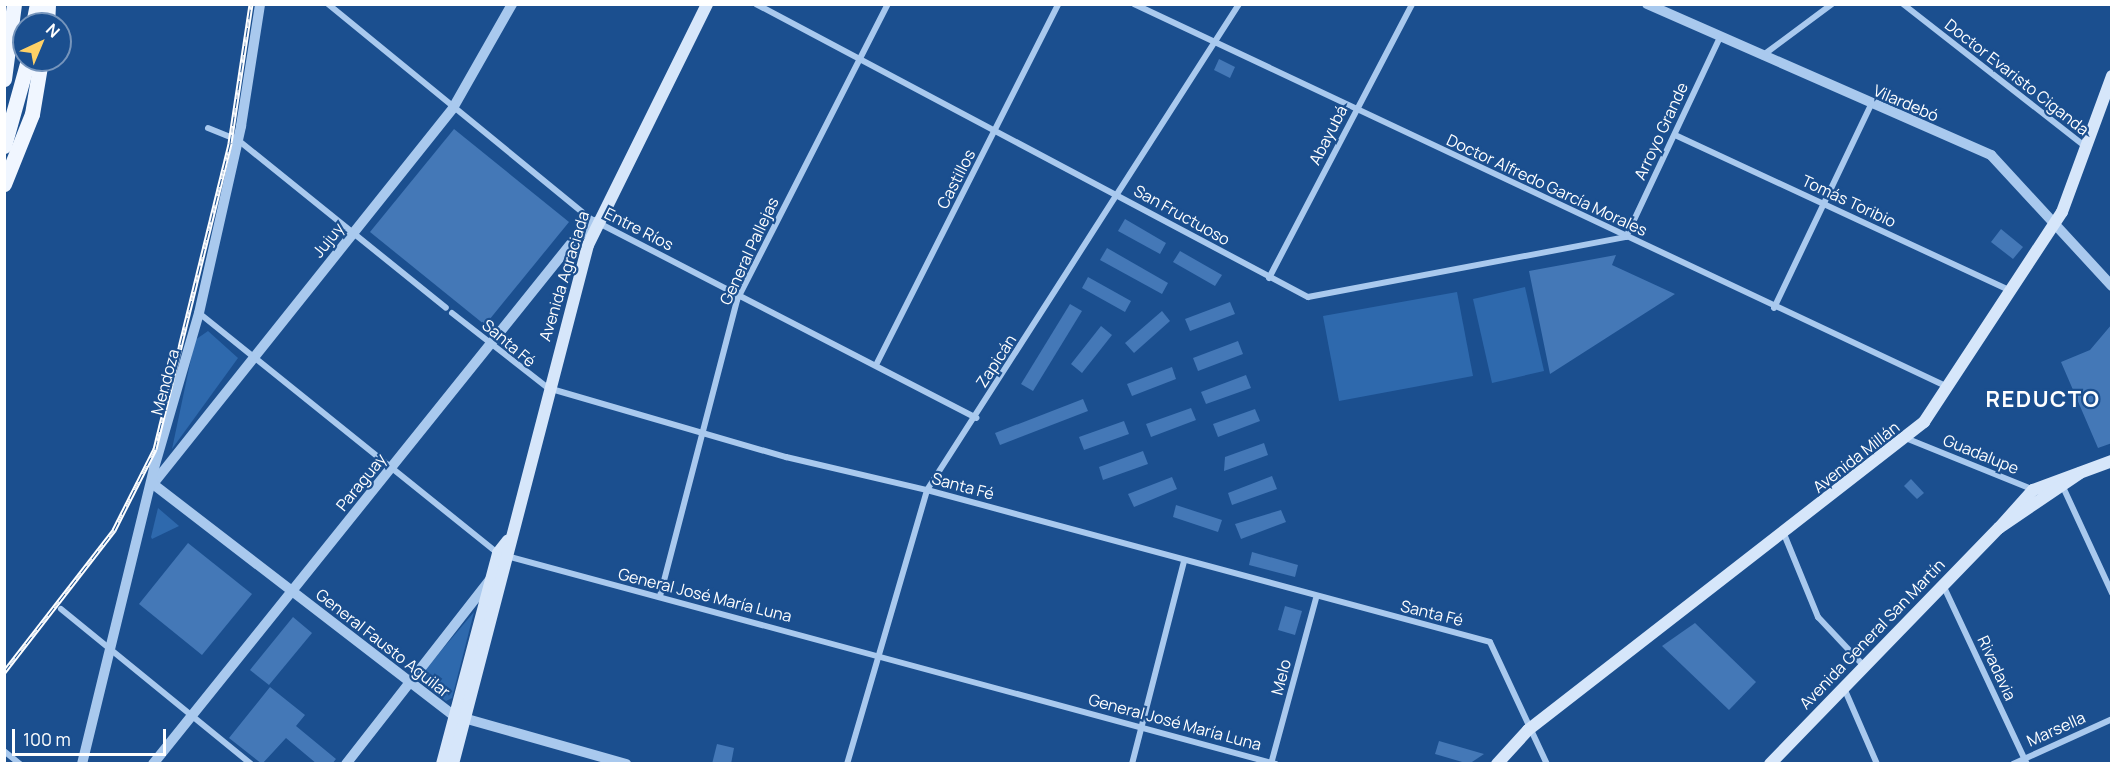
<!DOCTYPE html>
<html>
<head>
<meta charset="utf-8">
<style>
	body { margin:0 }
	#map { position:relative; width:2116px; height:768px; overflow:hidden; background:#1b4f8f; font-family:Manrope,sans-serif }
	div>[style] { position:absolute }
	.green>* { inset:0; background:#2e69ad }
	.building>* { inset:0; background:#4478b7 }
	.minor>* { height:6px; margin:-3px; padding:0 3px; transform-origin:3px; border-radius:3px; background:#a9c9ee }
	.tertiary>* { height:10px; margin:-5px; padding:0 5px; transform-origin:5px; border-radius:5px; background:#a9c9ee }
	.secondary>* { height:12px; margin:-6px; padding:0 6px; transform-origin:6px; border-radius:6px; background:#d6e6fa }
	.primary>* { height:15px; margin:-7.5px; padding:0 7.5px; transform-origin:7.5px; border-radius:7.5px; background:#f0f6ff }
	.rail>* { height:5px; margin-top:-2.5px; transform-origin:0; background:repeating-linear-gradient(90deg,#1b4f8f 0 9px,#fff 0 18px); box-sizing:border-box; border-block:2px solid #fff }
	span { translate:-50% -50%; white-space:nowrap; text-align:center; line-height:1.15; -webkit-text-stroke:4.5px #1b4f8f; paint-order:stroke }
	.street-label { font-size:16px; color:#fff }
	.district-label { font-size:22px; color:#fff; font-weight:700; letter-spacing:1.5px }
	.frame { position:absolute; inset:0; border:6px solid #fff; pointer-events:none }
	.north { position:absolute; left:12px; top:12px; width:60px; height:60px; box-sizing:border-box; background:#1b4f8f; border:2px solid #7695bc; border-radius:50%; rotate:44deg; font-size:16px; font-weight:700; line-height:24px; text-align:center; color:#fff }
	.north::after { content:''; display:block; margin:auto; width:21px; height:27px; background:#ffd166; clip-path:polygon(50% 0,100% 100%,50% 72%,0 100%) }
	.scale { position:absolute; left:12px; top:729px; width:154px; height:27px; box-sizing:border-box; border:3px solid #fff; border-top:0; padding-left:8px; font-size:18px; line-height:21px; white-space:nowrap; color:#fff; -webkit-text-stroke:4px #1b4f8f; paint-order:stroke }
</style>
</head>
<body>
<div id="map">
	<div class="green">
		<div style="clip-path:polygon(1525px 287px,1544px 371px,1492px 383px,1473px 299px)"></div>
		<div style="clip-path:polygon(1457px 292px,1473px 376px,1339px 401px,1323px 316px)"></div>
		<div style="clip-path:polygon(208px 331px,238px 358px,172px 449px,195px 340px)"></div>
		<div style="clip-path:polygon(158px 508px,179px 526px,152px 539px,151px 537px)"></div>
		<div style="clip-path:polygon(474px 612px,452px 698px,446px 701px,417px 679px)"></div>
	</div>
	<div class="building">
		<div style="clip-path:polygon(1219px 59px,1235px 67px,1230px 78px,1214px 70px)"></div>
		<div style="clip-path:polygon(454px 129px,569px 222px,485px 325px,370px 232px)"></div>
		<div style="clip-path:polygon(1125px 219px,1166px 243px,1160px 254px,1118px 231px)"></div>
		<div style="clip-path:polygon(2001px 229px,2023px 247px,2013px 259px,1991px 242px)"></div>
		<div style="clip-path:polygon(1107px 248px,1168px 283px,1162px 294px,1100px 260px)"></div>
		<div style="clip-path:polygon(1180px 251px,1222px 275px,1215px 286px,1173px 262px)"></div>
		<div style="clip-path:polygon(1616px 255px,1612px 265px,1675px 294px,1550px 374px,1529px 271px)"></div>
		<div style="clip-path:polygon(1088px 277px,1131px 301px,1125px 312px,1082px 288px)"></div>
		<div style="clip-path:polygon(1230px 302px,1235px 314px,1190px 331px,1185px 319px)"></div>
		<div style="clip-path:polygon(1070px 304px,1082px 311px,1033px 391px,1021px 384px)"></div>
		<div style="clip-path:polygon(1162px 311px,1170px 321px,1134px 353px,1125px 343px)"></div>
		<div style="clip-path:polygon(2112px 324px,2112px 443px,2098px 448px,2061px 362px,2090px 350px)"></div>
		<div style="clip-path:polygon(1101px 326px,1112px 335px,1082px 373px,1071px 364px)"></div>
		<div style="clip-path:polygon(1238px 341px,1243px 354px,1198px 371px,1193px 358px)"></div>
		<div style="clip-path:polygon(1172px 367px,1176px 379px,1132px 396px,1127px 384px)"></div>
		<div style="clip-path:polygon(1246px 375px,1251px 388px,1206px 404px,1201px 392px)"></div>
		<div style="clip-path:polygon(1083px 399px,1088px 411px,1000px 445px,995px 433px)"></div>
		<div style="clip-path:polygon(1191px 408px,1196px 420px,1151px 437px,1146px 424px)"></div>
		<div style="clip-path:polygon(1255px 409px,1260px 421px,1218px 437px,1213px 424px)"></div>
		<div style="clip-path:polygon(1124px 421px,1129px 434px,1084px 450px,1079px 437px)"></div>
		<div style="clip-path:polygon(1264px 443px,1268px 455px,1224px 471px,1225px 457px)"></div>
		<div style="clip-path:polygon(1143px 451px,1148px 464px,1103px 480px,1099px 467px)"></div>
		<div style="clip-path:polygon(1272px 476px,1277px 489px,1232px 505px,1228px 493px)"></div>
		<div style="clip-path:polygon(1172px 477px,1177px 489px,1134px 507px,1128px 494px)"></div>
		<div style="clip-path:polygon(1911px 479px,1924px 493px,1917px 499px,1904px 486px)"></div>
		<div style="clip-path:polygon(1176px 505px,1222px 520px,1218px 532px,1173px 517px)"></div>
		<div style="clip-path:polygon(1281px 510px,1286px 522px,1241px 539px,1235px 524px)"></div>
		<div style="clip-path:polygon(188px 543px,252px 594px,202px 655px,139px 604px)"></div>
		<div style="clip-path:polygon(1252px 552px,1298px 565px,1295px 577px,1249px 565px)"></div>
		<div style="clip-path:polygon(1285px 606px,1302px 611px,1295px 635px,1278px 630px)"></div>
		<div style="clip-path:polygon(293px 617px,312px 633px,269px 685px,250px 670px)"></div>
		<div style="clip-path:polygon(1695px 623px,1756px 682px,1729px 710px,1662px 646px)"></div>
		<div style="clip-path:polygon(270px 687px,305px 715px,296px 726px,336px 759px,332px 764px,317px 764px,286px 738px,262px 764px,229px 738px)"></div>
		<div style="clip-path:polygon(1439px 741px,1484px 754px,1469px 764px,1435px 754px)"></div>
		<div style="clip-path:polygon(717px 744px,734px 748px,731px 764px,712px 764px)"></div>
	</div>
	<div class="minor">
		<div style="left:328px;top:4px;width:338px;rotate:39.3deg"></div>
		<div style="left:589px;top:218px;width:436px;rotate:27.3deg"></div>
		<div style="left:756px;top:4px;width:625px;rotate:27.96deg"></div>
		<div style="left:1308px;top:297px;width:324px;rotate:-10.7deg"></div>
		<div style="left:1626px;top:237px;width:221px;rotate:-64.8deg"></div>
		<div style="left:1134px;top:4px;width:900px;rotate:25.2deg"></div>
		<div style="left:1903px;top:4px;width:232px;rotate:38deg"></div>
		<div style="left:1762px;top:56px;width:87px;rotate:-36.6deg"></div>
		<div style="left:208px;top:128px;width:32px;rotate:22deg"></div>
		<div style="left:238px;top:140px;width:267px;rotate:38.9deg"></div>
		<div style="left:1675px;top:135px;width:370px;rotate:24.9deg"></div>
		<div style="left:1269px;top:278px;width:309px;rotate:-62.4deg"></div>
		<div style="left:1774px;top:308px;width:225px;rotate:-64.5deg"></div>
		<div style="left:199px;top:313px;width:383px;rotate:38.8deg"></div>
		<div style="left:452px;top:313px;width:122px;rotate:38deg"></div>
		<div style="left:548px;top:388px;width:248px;rotate:16.2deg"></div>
		<div style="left:786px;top:457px;width:145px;rotate:13.2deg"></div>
		<div style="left:927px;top:490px;width:583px;rotate:15.11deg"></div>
		<div style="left:1490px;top:642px;width:135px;rotate:65deg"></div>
		<div style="left:876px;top:365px;width:404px;rotate:-63.2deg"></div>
		<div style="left:1908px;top:439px;width:136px;rotate:22deg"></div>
		<div style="left:2063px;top:487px;width:117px;rotate:65.2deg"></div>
		<div style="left:1784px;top:534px;width:90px;rotate:67.7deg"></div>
		<div style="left:1818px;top:617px;width:67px;rotate:46.8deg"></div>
		<div style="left:507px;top:556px;width:797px;rotate:15.14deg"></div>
		<div style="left:1943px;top:585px;width:198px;rotate:64.9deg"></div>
		<div style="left:660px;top:596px;width:306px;rotate:-75.4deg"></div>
		<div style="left:737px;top:300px;width:332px;rotate:-63deg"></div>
		<div style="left:61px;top:609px;width:245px;rotate:39.2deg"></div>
		<div style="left:1844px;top:688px;width:83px;rotate:66.5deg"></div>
		<div style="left:4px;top:751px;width:21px;rotate:39deg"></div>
		<div style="left:847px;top:764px;width:285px;rotate:-73.7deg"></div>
		<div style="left:927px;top:490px;width:578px;rotate:-57.3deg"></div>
		<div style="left:1132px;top:764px;width:210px;rotate:-75.6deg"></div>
		<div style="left:1271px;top:764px;width:172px;rotate:-74.8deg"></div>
		<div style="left:2013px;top:764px;width:109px;rotate:-24.4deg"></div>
	</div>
	<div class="tertiary">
		<div style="left:1647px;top:4px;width:376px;rotate:23.7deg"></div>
		<div style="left:1991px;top:155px;width:178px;rotate:47.3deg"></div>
		<div style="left:153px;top:484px;width:481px;rotate:-51.4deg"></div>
		<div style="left:453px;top:108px;width:120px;rotate:-60.4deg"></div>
		<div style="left:153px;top:484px;width:379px;rotate:37.6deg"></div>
		<div style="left:453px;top:715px;width:180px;rotate:15.8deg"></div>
		<div style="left:82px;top:764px;width:305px;rotate:-76.3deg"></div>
		<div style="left:154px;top:468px;width:161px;rotate:-73.8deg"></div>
		<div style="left:199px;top:313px;width:192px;rotate:-77.3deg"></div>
		<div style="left:241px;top:126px;width:123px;rotate:-81.1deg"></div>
		<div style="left:153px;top:764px;width:671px;rotate:-51.23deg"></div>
		<div style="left:573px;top:241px;width:30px;rotate:-40deg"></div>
		<div style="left:346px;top:764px;width:234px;rotate:-52deg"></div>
	</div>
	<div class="secondary">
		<div style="left:1999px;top:528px;width:51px;rotate:-48.2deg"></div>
		<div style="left:2033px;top:490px;width:84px;rotate:-20.2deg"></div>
		<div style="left:442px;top:764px;width:218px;rotate:-75.1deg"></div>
		<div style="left:498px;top:553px;width:16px;rotate:-52deg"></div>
		<div style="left:453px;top:764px;width:536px;rotate:-75.42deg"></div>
		<div style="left:588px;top:245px;width:269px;rotate:-63.7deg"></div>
		<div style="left:1497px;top:764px;width:46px;rotate:-47.6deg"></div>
		<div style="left:1528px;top:730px;width:502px;rotate:-37.87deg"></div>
		<div style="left:1924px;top:422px;width:251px;rotate:-56.7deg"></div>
		<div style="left:2062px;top:212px;width:145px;rotate:-69.8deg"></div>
		<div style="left:1770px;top:764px;width:329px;rotate:-45.9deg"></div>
		<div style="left:1999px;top:528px;width:98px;rotate:-34.2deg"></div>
	</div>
	<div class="primary">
		<div style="left:33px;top:24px;width:20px;rotate:-79deg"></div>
		<div style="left:47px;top:24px;width:20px;rotate:-87deg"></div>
		<div style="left:4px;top:79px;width:76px;rotate:-82.4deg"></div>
		<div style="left:4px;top:146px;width:89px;rotate:-74.4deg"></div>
		<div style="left:4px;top:184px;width:75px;rotate:-68.2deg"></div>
		<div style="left:32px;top:114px;width:55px;rotate:-80.5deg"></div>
	</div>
	<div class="rail">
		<div style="left:4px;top:672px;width:180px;rotate:-52.2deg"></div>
		<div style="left:114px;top:530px;width:91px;rotate:-63.2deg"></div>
		<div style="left:155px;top:449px;width:315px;rotate:-76.2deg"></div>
		<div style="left:230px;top:143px;width:141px;rotate:-81.4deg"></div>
	</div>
	<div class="street-label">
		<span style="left:2017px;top:77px;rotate:38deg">Doctor Evaristo Ciganda</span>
		<span style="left:1906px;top:103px;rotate:23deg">Vilardebó</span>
		<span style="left:1661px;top:131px;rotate:-65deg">Arroyo Grande</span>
		<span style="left:1328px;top:135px;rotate:-63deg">Abayubá</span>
		<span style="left:956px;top:179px;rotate:-63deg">Castillos</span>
		<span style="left:1547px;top:185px;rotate:25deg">Doctor Alfredo García Morales</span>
		<span style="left:1849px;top:201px;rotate:25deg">Tomás Toribio</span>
		<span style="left:1182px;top:215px;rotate:29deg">San Fructuoso</span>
		<span style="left:639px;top:229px;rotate:27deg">Entre Ríos</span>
		<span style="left:328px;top:240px;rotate:-51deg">Jujuy</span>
		<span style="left:749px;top:251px;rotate:-65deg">General Pallejas</span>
		<span style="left:564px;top:276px;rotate:-73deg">Avenida Agraciada</span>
		<span style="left:509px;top:343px;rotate:40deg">Santa Fé</span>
		<span style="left:996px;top:361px;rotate:-57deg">Zapicán</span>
		<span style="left:165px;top:382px;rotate:-75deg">Mendoza</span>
		<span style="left:1981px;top:454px;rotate:22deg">Guadalupe</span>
		<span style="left:1856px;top:457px;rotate:-38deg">Avenida Millán</span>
		<span style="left:361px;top:482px;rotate:-51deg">Paraguay</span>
		<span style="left:963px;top:486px;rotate:15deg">Santa Fé</span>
		<span style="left:705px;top:595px;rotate:14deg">General José María Luna</span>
		<span style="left:1432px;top:613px;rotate:14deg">Santa Fé</span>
		<span style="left:1872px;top:634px;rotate:-46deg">Avenida General San Martín</span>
		<span style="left:383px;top:643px;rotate:38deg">General Fausto Aguilar</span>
		<span style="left:1997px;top:668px;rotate:65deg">Rivadavia</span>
		<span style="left:1281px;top:677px;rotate:-75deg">Melo</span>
		<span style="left:1175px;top:722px;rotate:15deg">General José María Luna</span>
		<span style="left:2056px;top:729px;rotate:-24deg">Marsella</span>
	</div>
	<div class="district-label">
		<span style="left:2043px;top:400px">REDUCTO</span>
	</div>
	<div class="frame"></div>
	<div class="north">N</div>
	<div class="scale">100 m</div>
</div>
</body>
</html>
